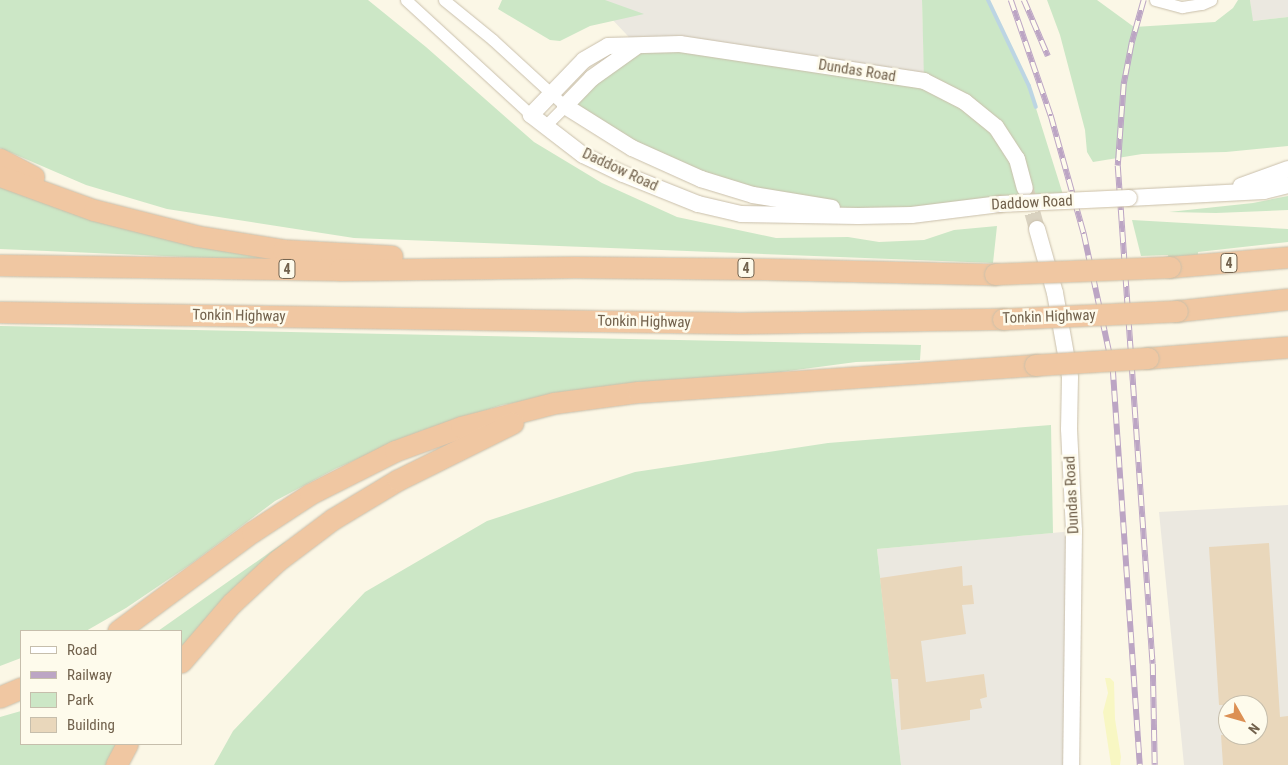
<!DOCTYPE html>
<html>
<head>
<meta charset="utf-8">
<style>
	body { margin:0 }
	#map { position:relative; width:1288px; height:765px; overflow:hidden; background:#fbf7e6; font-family:"Roboto Condensed",sans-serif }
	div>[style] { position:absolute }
	.industrial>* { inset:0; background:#ebe8e0 }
	.green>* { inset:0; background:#cce7c6 }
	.sand>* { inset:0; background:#f8f7c3 }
	.stream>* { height:4px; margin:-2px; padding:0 2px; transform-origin:2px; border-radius:2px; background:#bcd5e3 }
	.building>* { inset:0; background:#e9d7bb }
	.secondary-tunnel>* { height:16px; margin-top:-8px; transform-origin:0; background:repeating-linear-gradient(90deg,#d9d2c0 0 16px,transparent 0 24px) }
	.roads { filter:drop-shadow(0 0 1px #c9bfab) drop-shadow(0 0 1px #c9bfab) }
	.minor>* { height:11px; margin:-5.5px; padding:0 5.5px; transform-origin:5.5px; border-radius:5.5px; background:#fff }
	.secondary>* { height:16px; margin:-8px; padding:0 8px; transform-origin:8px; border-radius:8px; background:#fff }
	.motorway>* { height:21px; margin:-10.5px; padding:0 10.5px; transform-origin:10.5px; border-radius:10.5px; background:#f0c7a2 }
	.rail>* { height:5.5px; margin-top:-2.75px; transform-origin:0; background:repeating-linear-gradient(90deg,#fefbec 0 11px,#bca5c4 0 22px); box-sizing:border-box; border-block:1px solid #bca5c4 }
	.bridges { filter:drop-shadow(0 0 1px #ccc0a9) drop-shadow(0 0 1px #ccc0a9) }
	.secondary-bridge>* { height:16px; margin:-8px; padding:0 8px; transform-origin:8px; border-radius:8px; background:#fff }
	.motorway-bridge>* { height:21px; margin:-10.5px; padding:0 10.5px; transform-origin:10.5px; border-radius:10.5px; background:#f0c7a2 }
	span { translate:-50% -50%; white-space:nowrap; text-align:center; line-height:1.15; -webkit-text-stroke:5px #fefbec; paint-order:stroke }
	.shield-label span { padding:1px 4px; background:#fefbec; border:1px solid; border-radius:4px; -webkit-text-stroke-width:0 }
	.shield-label { font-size:14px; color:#72624d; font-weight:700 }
	.street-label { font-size:15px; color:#72624d }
	.legend { position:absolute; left:20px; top:630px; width:162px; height:115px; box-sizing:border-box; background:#fefbec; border:1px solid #c6beac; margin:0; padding:6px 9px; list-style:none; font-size:15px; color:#72624d }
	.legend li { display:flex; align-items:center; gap:10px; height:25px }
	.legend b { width:25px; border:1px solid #c6beac }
	.north { position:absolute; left:1218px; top:695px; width:50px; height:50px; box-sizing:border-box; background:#fefbec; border:1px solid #c6beac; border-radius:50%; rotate:128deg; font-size:14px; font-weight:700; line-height:20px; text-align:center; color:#72624d }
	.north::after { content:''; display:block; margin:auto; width:18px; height:22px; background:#dc9054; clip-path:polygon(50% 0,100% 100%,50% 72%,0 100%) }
</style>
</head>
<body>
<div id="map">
	<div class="industrial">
		<div style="clip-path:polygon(567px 0,922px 0,925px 94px,644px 53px,608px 15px)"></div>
		<div style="clip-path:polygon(1250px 0,1288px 0,1288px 17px,1252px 21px)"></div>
		<div style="clip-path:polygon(evenodd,1288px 505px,1288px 765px,1184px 765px,1159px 512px,1288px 505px,1228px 705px,1258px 705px,1258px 735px,1228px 735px,1228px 705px)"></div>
		<div style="clip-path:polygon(1074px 531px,1073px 765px,901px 765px,877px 549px)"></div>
	</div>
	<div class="green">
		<div style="clip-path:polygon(0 0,368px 0,426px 47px,534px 142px,602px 183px,677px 217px,776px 238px,848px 237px,879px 242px,924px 240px,954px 230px,997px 226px,993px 263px,354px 238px,167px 209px,86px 185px,0 148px)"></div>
		<div style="clip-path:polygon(502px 0,605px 0,644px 14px,590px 26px,560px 41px,550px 40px,498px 9px)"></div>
		<div style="clip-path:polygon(922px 0,988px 0,1029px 86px,1065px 201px,858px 216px,701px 179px,566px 106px,637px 46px,924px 81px)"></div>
		<div style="clip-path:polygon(1047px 0,1097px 0,1134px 27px,1215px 22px,1233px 8px,1238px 0,1250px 0,1253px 21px,1288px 17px,1288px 146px,1226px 152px,1142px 154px,1093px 162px,1087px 152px,1085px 130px,1060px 35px)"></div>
		<div style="clip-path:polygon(0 185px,282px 261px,0 249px)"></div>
		<div style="clip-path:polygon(1288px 196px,1288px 210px,1216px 213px,1169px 212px,1253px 203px)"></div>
		<div style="clip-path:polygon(1132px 220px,1288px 229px,1288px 242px,1198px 252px,1198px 258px,1169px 263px,1168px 255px,1141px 256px)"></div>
		<div style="clip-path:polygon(0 326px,921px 345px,920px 360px,856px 362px,728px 379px,625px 385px,502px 405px,421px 431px,335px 469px,275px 501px,191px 564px,126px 608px,86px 631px,21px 631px,21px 658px,0 666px)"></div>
		<div style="clip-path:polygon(1051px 425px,1053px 533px,877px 549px,901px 765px,214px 765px,233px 731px,365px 592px,487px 521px,635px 472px,828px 443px)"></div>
		<div style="clip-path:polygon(286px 541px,181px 659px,181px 631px,158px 631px)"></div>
		<div style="clip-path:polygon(21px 711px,21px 744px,125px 744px,114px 765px,0 765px,0 717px)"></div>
	</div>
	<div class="sand">
		<div style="clip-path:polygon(1105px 678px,1110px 678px,1114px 682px,1115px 719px,1121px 757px,1120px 765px,1111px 765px,1103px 712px,1108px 693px)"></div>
	</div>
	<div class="stream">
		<div style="left:988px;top:0;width:95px;rotate:64.5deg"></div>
		<div style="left:1029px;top:86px;width:22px;rotate:72deg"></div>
	</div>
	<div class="building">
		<div style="clip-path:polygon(1269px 543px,1280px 717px,1288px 716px,1288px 765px,1223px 765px,1221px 735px,1258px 735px,1258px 705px,1219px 705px,1209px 547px)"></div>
		<div style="clip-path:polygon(962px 566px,963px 586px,972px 585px,974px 604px,962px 605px,966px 634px,921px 641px,926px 682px,984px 674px,987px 697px,980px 699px,982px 708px,970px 710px,970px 720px,901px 730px,898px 679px,891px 679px,880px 578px)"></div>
	</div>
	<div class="secondary-tunnel">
		<div style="left:1026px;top:190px;width:41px;rotate:74.2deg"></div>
	</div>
	<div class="roads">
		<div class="minor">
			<div style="left:406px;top:0;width:170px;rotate:42.6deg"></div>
			<div style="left:444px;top:0;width:63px;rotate:39.2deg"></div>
			<div style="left:493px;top:40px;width:98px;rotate:42.5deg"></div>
			<div style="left:565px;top:106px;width:30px;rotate:135deg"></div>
			<div style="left:1155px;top:0;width:28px;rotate:15deg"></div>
			<div style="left:1182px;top:7px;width:20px;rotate:-9deg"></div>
			<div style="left:1202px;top:4px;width:10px;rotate:-24deg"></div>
		</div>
		<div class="secondary">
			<div style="left:637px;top:46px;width:55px;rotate:144.6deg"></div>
			<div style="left:592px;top:78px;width:39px;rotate:134deg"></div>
			<div style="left:565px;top:106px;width:79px;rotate:32.1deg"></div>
			<div style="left:632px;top:148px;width:76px;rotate:24.2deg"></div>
			<div style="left:701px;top:179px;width:54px;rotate:17.1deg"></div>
			<div style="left:753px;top:195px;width:80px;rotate:9.3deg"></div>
			<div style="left:1241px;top:186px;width:50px;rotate:-19.9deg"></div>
			<div style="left:1129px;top:198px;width:135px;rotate:-3deg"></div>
			<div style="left:1264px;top:191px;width:25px;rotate:-14deg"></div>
			<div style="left:1000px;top:204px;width:89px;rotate:172.9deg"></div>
			<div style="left:912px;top:215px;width:54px;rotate:178.9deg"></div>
			<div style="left:858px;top:216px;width:117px;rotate:-179deg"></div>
			<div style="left:741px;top:214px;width:44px;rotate:-166.9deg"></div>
			<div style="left:698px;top:204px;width:81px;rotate:-158.2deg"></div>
			<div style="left:623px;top:174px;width:44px;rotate:-154.6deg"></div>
			<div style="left:583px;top:155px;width:66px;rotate:-142.4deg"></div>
			<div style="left:531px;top:115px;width:76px;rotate:-46.1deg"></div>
			<div style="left:584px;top:60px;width:28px;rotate:-30deg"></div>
			<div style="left:608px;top:46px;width:72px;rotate:-1.6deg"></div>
			<div style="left:680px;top:44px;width:247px;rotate:8.6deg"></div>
			<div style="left:924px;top:81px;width:46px;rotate:27.1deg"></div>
			<div style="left:965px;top:102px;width:40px;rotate:39deg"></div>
			<div style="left:996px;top:127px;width:38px;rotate:57deg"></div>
			<div style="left:1017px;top:159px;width:30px;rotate:75deg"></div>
			<div style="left:1037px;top:229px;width:66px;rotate:74.3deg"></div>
			<div style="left:1055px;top:293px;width:85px;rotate:79.9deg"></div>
			<div style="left:1070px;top:377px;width:52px;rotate:91.1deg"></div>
			<div style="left:1069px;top:429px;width:102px;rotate:87.2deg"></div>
			<div style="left:1074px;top:531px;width:234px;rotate:90.7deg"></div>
		</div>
		<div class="motorway">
			<div style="left:0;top:159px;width:38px;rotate:28deg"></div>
			<div style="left:0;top:176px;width:100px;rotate:19.9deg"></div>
			<div style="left:94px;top:210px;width:106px;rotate:14.2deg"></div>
			<div style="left:197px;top:236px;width:87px;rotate:9.2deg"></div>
			<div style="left:283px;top:250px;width:109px;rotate:3.2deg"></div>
			<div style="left:0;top:265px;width:339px;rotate:0.8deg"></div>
			<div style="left:339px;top:270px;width:236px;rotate:-0.7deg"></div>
			<div style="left:575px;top:267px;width:191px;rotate:0.6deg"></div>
			<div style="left:766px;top:269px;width:229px;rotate:1.3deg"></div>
			<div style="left:1170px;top:267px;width:118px;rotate:-4.8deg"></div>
			<div style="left:1177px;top:311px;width:112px;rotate:-6.2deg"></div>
			<div style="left:0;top:312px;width:740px;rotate:0.85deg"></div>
			<div style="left:740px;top:323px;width:263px;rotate:-0.9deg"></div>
			<div style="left:1148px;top:358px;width:140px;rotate:-4.5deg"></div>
			<div style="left:118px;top:631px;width:167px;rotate:-36.5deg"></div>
			<div style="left:252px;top:532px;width:69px;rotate:-33.2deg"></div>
			<div style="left:310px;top:494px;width:95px;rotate:-26.8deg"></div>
			<div style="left:395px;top:451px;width:70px;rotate:-20deg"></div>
			<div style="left:461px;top:427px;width:96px;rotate:-14.5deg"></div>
			<div style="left:554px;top:403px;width:85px;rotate:-7.5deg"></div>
			<div style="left:638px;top:392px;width:398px;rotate:-3.9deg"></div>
			<div style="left:181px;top:662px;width:78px;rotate:-49.2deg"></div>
			<div style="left:232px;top:603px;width:62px;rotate:-43deg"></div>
			<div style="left:277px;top:561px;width:70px;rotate:-36.9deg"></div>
			<div style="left:333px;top:519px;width:76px;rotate:-31deg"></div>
			<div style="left:398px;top:480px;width:128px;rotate:-26.4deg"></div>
			<div style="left:0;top:697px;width:23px;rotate:-23deg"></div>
			<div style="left:116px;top:765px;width:24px;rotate:-62deg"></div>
		</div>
	</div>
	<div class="rail">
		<div style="left:1011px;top:0;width:123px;rotate:71deg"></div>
		<div style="left:1051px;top:116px;width:123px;rotate:74.4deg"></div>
		<div style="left:1084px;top:234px;width:138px;rotate:77.9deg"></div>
		<div style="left:1113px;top:369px;width:397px;rotate:86.1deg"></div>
		<div style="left:1024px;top:0;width:61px;rotate:66.8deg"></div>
		<div style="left:1144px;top:0;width:45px;rotate:105.6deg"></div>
		<div style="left:1132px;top:43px;width:42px;rotate:101deg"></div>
		<div style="left:1124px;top:84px;width:82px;rotate:94.2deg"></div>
		<div style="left:1118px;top:166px;width:499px;rotate:86deg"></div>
		<div style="left:1153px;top:664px;width:101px;rotate:88.9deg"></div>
	</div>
	<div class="bridges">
		<div class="secondary-bridge">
			<div style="left:1000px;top:204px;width:129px;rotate:-2.7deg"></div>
		</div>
		<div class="motorway-bridge">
			<div style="left:995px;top:274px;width:175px;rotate:-2.3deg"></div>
			<div style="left:1003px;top:319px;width:174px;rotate:-2.6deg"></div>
			<div style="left:1035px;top:365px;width:113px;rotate:-3.5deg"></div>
		</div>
	</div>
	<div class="shield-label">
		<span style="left:1229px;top:263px">4</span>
		<span style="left:746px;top:268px">4</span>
		<span style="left:287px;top:269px">4</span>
	</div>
	<div class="street-label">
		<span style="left:857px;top:71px;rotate:9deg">Dundas Road</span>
		<span style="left:620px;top:170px;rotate:25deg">Daddow Road</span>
		<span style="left:1032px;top:203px;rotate:-3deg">Daddow Road</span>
		<span style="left:239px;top:316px;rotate:1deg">Tonkin Highway</span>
		<span style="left:1049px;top:317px;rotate:-2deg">Tonkin Highway</span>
		<span style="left:644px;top:322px;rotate:1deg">Tonkin Highway</span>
		<span style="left:1072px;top:495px;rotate:-93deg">Dundas Road</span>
	</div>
	<ul class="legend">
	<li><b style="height:6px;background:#fff"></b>Road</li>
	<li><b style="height:6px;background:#bca5c4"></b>Railway</li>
	<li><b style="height:14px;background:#cce7c6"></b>Park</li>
	<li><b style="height:14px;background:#e9d7bb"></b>Building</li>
	</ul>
	<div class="north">N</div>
</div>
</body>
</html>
